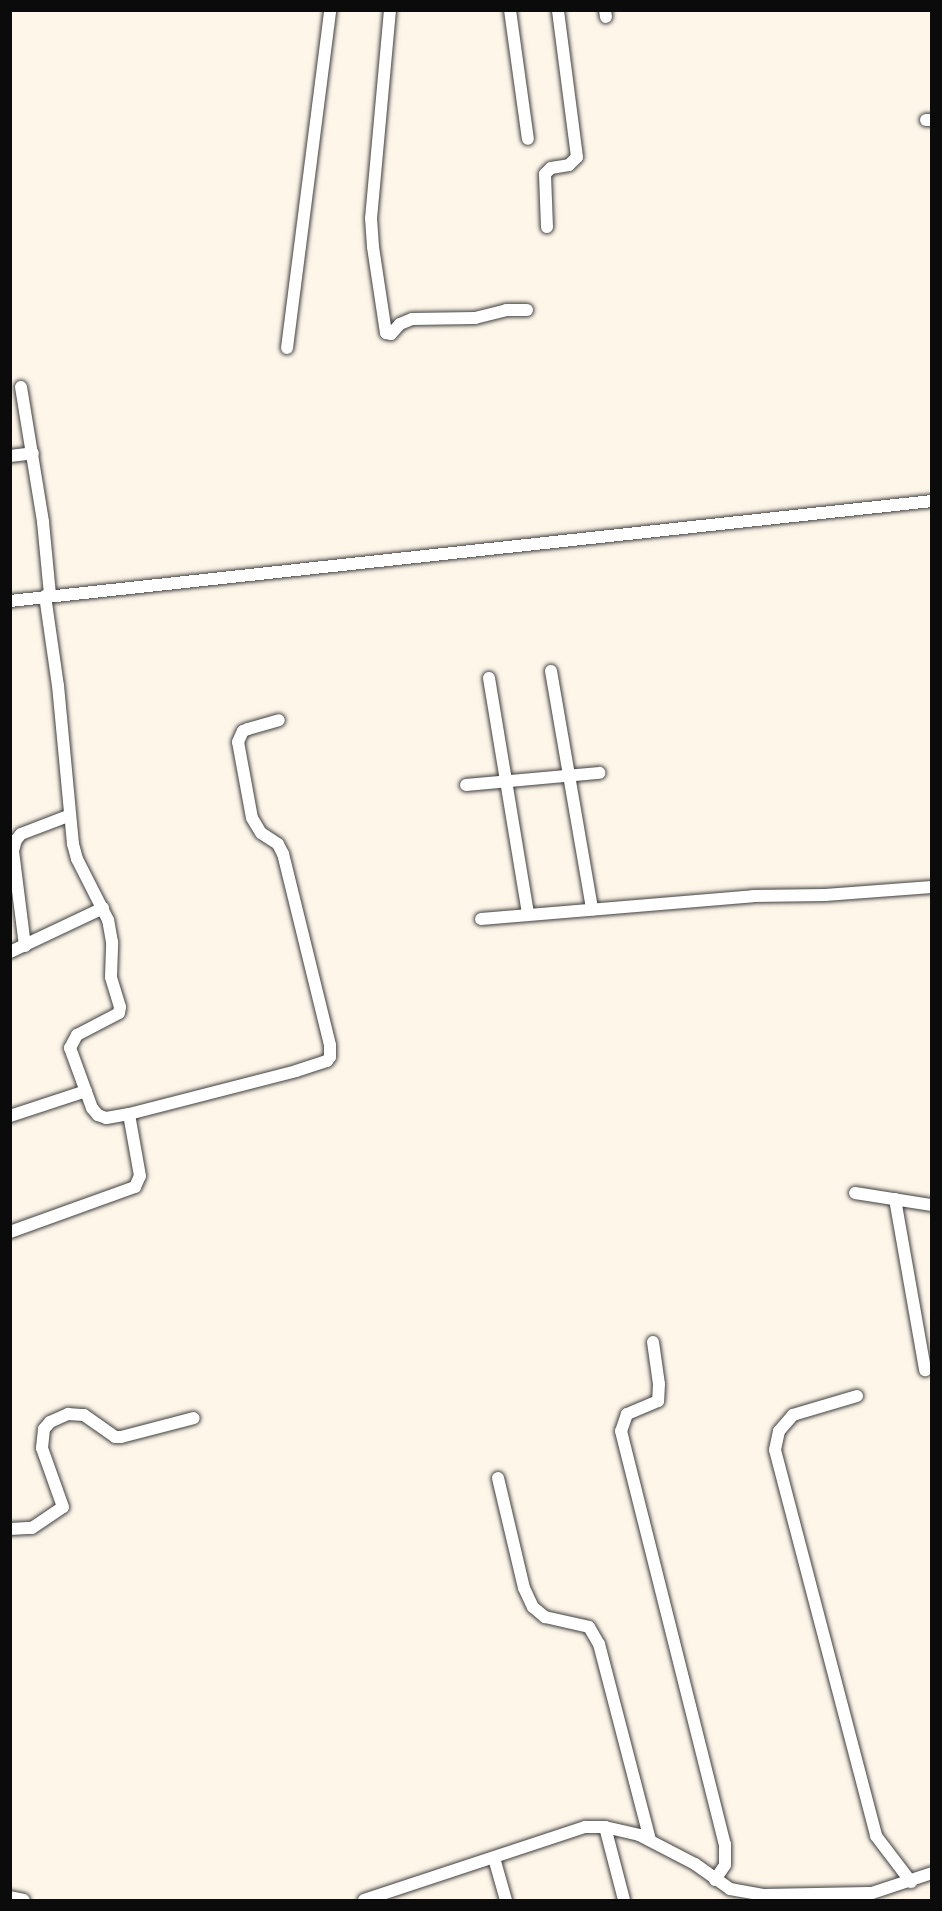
<!DOCTYPE html>
<html>
<head>
<meta charset="utf-8">
<style>
	body { margin:0 }
	#map { position:relative; width:942px; height:1911px; overflow:hidden; background:#fef6e9; font-family:"Libre Baskerville",serif }
	div>[style] { position:absolute }
	.roads { filter:drop-shadow(0 0 2px #3e3e3e) drop-shadow(0 0 2px #3e3e3e) }
	.minor>* { height:12px; margin:-6px; padding:0 6px; transform-origin:6px; border-radius:6px; background:#fff }
	span { translate:-50% -50%; white-space:nowrap; text-align:center; line-height:1.15; -webkit-text-stroke:6px #fff; paint-order:stroke }
	.frame { position:absolute; inset:0; border:12px solid #0b0b0b; pointer-events:none }
</style>
</head>
<body>
<div id="map">
	<div class="roads">
		<div class="minor">
			<div style="left:390px;top:10px;width:209px;rotate:95.2deg"></div>
			<div style="left:371px;top:218px;width:29px;rotate:86deg"></div>
			<div style="left:373px;top:247px;width:87px;rotate:81.4deg"></div>
			<div style="left:386px;top:333px;width:5px;rotate:11deg"></div>
			<div style="left:391px;top:334px;width:13px;rotate:-48deg"></div>
			<div style="left:400px;top:324px;width:13px;rotate:-23deg"></div>
			<div style="left:412px;top:319px;width:63px;rotate:-0.9deg"></div>
			<div style="left:475px;top:318px;width:32px;rotate:-14deg"></div>
			<div style="left:506px;top:310px;width:21px"></div>
			<div style="left:510px;top:10px;width:130px;rotate:82.1deg"></div>
			<div style="left:605px;top:10px;width:7px;rotate:82deg"></div>
			<div style="left:926px;top:120px;width:6px"></div>
			<div style="left:547px;top:227px;width:53px;rotate:-92.2deg"></div>
			<div style="left:545px;top:174px;width:8px;rotate:-45deg"></div>
			<div style="left:551px;top:168px;width:18px;rotate:-9deg"></div>
			<div style="left:569px;top:165px;width:11px;rotate:-45deg"></div>
			<div style="left:577px;top:157px;width:148px;rotate:-97.4deg"></div>
			<div style="left:287px;top:348px;width:341px;rotate:-82.7deg"></div>
			<div style="left:21px;top:387px;width:137px;rotate:80.7deg"></div>
			<div style="left:43px;top:522px;width:73px;rotate:84.5deg"></div>
			<div style="left:10px;top:456px;width:23px;rotate:-7deg"></div>
			<div style="left:10px;top:601px;width:927px;rotate:-6.19deg"></div>
			<div style="left:551px;top:671px;width:242px;rotate:80.2deg"></div>
			<div style="left:489px;top:678px;width:238px;rotate:80.6deg"></div>
			<div style="left:466px;top:785px;width:134px;rotate:-5.2deg"></div>
			<div style="left:481px;top:919px;width:273px;rotate:-4.8deg"></div>
			<div style="left:753px;top:896px;width:72px;rotate:-0.8deg"></div>
			<div style="left:825px;top:895px;width:107px;rotate:-4.3deg"></div>
			<div style="left:25px;top:946px;width:96px;rotate:-97.2deg"></div>
			<div style="left:13px;top:851px;width:11px;rotate:-75deg"></div>
			<div style="left:16px;top:840px;width:8px;rotate:-50deg"></div>
			<div style="left:21px;top:834px;width:50px;rotate:-21deg"></div>
			<div style="left:10px;top:952px;width:103px;rotate:-25.3deg"></div>
			<div style="left:129px;top:1114px;width:172px;rotate:-14.4deg"></div>
			<div style="left:296px;top:1071px;width:33px;rotate:-18deg"></div>
			<div style="left:327px;top:1061px;width:5px;rotate:-53deg"></div>
			<div style="left:330px;top:1057px;width:12px;rotate:-90deg"></div>
			<div style="left:330px;top:1045px;width:197px;rotate:-103.8deg"></div>
			<div style="left:283px;top:854px;width:11px;rotate:-117deg"></div>
			<div style="left:278px;top:844px;width:20px;rotate:-147deg"></div>
			<div style="left:261px;top:833px;width:17px;rotate:-121deg"></div>
			<div style="left:252px;top:818px;width:77px;rotate:-100.4deg"></div>
			<div style="left:238px;top:742px;width:12px;rotate:-66deg"></div>
			<div style="left:243px;top:731px;width:5px;rotate:-22deg"></div>
			<div style="left:248px;top:729px;width:32px;rotate:-16deg"></div>
			<div style="left:10px;top:1116px;width:80px;rotate:-18.2deg"></div>
			<div style="left:855px;top:1193px;width:78px;rotate:8.9deg"></div>
			<div style="left:895px;top:1199px;width:174px;rotate:80deg"></div>
			<div style="left:10px;top:1232px;width:133px;rotate:-19.8deg"></div>
			<div style="left:135px;top:1187px;width:12px;rotate:-66deg"></div>
			<div style="left:140px;top:1176px;width:63px;rotate:-100.1deg"></div>
			<div style="left:129px;top:1114px;width:23px;rotate:170deg"></div>
			<div style="left:106px;top:1118px;width:9px;rotate:-159deg"></div>
			<div style="left:98px;top:1115px;width:9px;rotate:-131deg"></div>
			<div style="left:92px;top:1108px;width:64px;rotate:-110.1deg"></div>
			<div style="left:70px;top:1048px;width:15px;rotate:-62deg"></div>
			<div style="left:77px;top:1035px;width:47px;rotate:-27.6deg"></div>
			<div style="left:119px;top:1013px;width:6px;rotate:-81deg"></div>
			<div style="left:120px;top:1007px;width:31px;rotate:-107deg"></div>
			<div style="left:111px;top:977px;width:35px;rotate:-88deg"></div>
			<div style="left:112px;top:942px;width:22px;rotate:-100deg"></div>
			<div style="left:108px;top:920px;width:68px;rotate:-116.9deg"></div>
			<div style="left:77px;top:859px;width:16px;rotate:-105deg"></div>
			<div style="left:73px;top:844px;width:159px;rotate:-95.4deg"></div>
			<div style="left:58px;top:686px;width:91px;rotate:-98.2deg"></div>
			<div style="left:653px;top:1342px;width:42px;rotate:81.9deg"></div>
			<div style="left:659px;top:1384px;width:17px;rotate:93deg"></div>
			<div style="left:658px;top:1401px;width:34px;rotate:157deg"></div>
			<div style="left:627px;top:1414px;width:18px;rotate:109deg"></div>
			<div style="left:621px;top:1431px;width:426px;rotate:75.9deg"></div>
			<div style="left:725px;top:1844px;width:21px;rotate:90deg"></div>
			<div style="left:725px;top:1865px;width:18px;rotate:124deg"></div>
			<div style="left:857px;top:1396px;width:67px;rotate:163.5deg"></div>
			<div style="left:793px;top:1415px;width:21px;rotate:131deg"></div>
			<div style="left:779px;top:1431px;width:19px;rotate:102deg"></div>
			<div style="left:775px;top:1450px;width:399px;rotate:75.3deg"></div>
			<div style="left:876px;top:1836px;width:58px;rotate:52.7deg"></div>
			<div style="left:498px;top:1478px;width:113px;rotate:76.7deg"></div>
			<div style="left:524px;top:1588px;width:21px;rotate:65deg"></div>
			<div style="left:533px;top:1607px;width:16px;rotate:40deg"></div>
			<div style="left:545px;top:1617px;width:45px;rotate:12.8deg"></div>
			<div style="left:589px;top:1627px;width:20px;rotate:60deg"></div>
			<div style="left:599px;top:1644px;width:203px;rotate:75.4deg"></div>
			<div style="left:10px;top:1529px;width:22px;rotate:-3deg"></div>
			<div style="left:32px;top:1528px;width:37px;rotate:-34deg"></div>
			<div style="left:63px;top:1507px;width:63px;rotate:-109.6deg"></div>
			<div style="left:42px;top:1448px;width:19px;rotate:-84deg"></div>
			<div style="left:44px;top:1429px;width:9px;rotate:-49deg"></div>
			<div style="left:50px;top:1422px;width:20px;rotate:-24deg"></div>
			<div style="left:68px;top:1414px;width:16px;rotate:4deg"></div>
			<div style="left:84px;top:1415px;width:38px;rotate:35deg"></div>
			<div style="left:115px;top:1437px;width:6px"></div>
			<div style="left:121px;top:1437px;width:75px;rotate:-14.6deg"></div>
			<div style="left:605px;top:1827px;width:75px;rotate:75.4deg"></div>
			<div style="left:494px;top:1858px;width:44px;rotate:74.1deg"></div>
			<div style="left:10px;top:1897px;width:14px;rotate:12deg"></div>
			<div style="left:364px;top:1900px;width:233px;rotate:-18.3deg"></div>
			<div style="left:585px;top:1827px;width:20px"></div>
			<div style="left:605px;top:1827px;width:35px;rotate:13deg"></div>
			<div style="left:639px;top:1835px;width:63px;rotate:27.4deg"></div>
			<div style="left:695px;top:1864px;width:43px;rotate:35.5deg"></div>
			<div style="left:730px;top:1889px;width:35px;rotate:10deg"></div>
			<div style="left:764px;top:1895px;width:108px;rotate:-1.1deg"></div>
			<div style="left:872px;top:1893px;width:63px;rotate:-18.4deg"></div>
		</div>
	</div>
	<div class="frame"></div>
</div>
</body>
</html>
